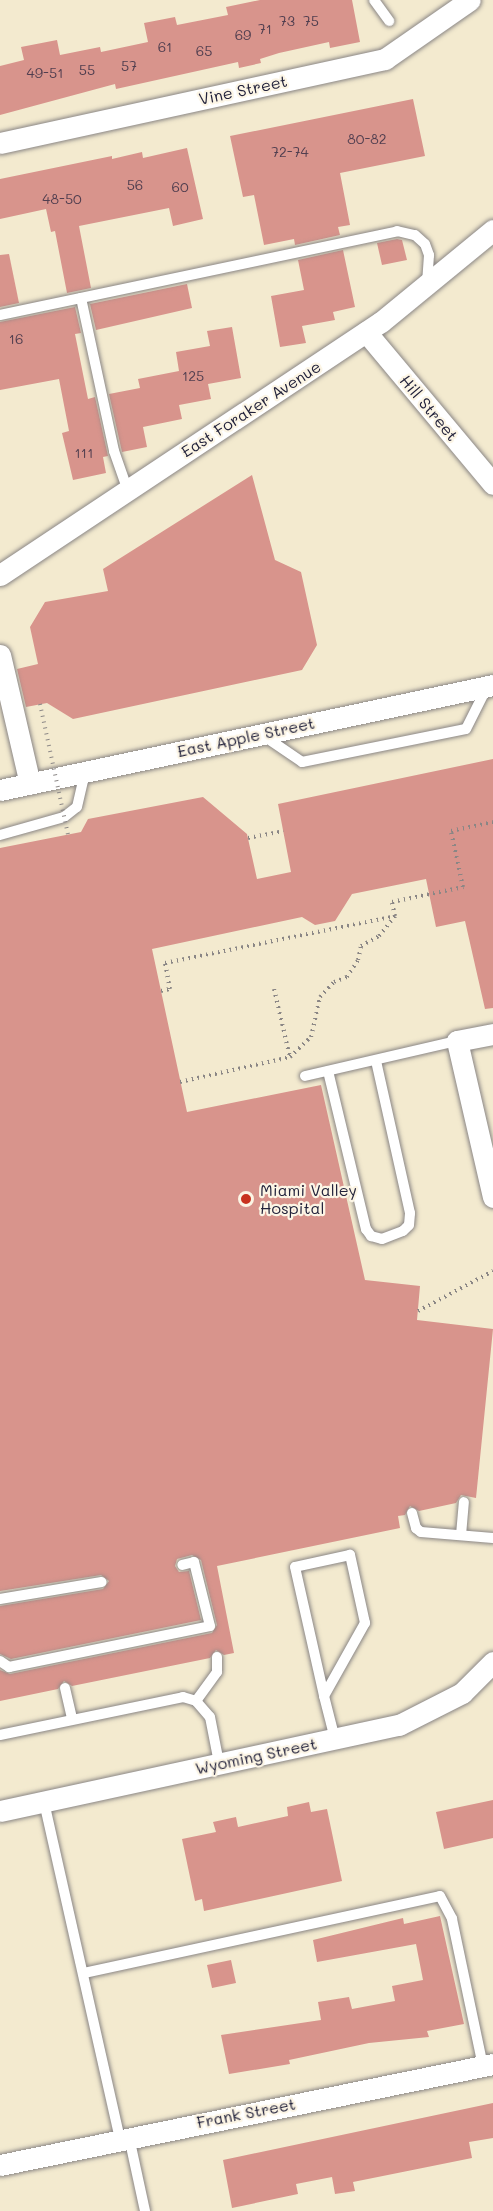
<!DOCTYPE html>
<html>
<head>
<meta charset="utf-8">
<style>
	body { margin:0 }
	#map { position:relative; width:493px; height:2211px; overflow:hidden; background:#f3eacf; font-family:Mali,sans-serif }
	div>[style] { position:absolute }
	.building>* { inset:0; background:#d8948c }
	.path>* { height:4px; margin-top:-2px; transform-origin:0; background:repeating-linear-gradient(90deg,#8a8685 0 1.5px,transparent 0 6px) }
	.roads { filter:drop-shadow(0 0 2px #8a8685) drop-shadow(0 0 2px #8a8685) }
	.lane>* { height:10px; margin:-5px; padding:0 5px; transform-origin:5px; border-radius:5px; background:#fff }
	.street>* { height:21px; margin:-10.5px; padding:0 10.5px; transform-origin:10.5px; border-radius:10.5px; background:#fff }
	.path-bridge>* { height:4px; margin-top:-2px; transform-origin:0; background:repeating-linear-gradient(90deg,#8a8685 0 1.5px,transparent 0 6px) }
	.dots>* { width:16px; height:16px; translate:-50% -50%; box-sizing:border-box; border:3px solid #fcf5e5; border-radius:50% }
	span { translate:-50% -50%; white-space:nowrap; text-align:center; line-height:1.15; -webkit-text-stroke:4.5px #fcf5e5; paint-order:stroke }
	.number-label { font-size:14px; color:#503e4f }
	.number-label span { -webkit-text-stroke-width:0 }
	.street-label { font-size:16px; color:#22223b }
	.poi-label { font-size:16px; color:#22223b }
	.left { translate:0 -50%; text-align:left }
</style>
</head>
<body>
<div id="map">
	<div class="building">
		<div style="clip-path:polygon(260px 0,352px 0,360px 42px,330px 48px,329px 42px,279px 53px,260px 59px,261px 63px,239px 68px,238px 62px,116px 89px,115px 84px,0 115px,0 66px,24px 60px,21px 47px,57px 40px,60px 55px,100px 47px,101px 52px,148px 42px,144px 23px,175px 17px,177px 25px,228px 15px,226px 7px)"></div>
		<div style="clip-path:polygon(413px 99px,425px 156px,340px 173px,350px 225px,338px 227px,340px 235px,295px 245px,294px 239px,264px 245px,254px 195px,243px 197px,230px 136px)"></div>
		<div style="clip-path:polygon(187px 148px,203px 219px,173px 226px,169px 208px,79px 226px,91px 288px,67px 293px,55px 231px,51px 232px,46px 209px,0 219px,0 179px,112px 156px,112px 159px,142px 152px,143px 158px)"></div>
		<div style="clip-path:polygon(397px 239px,402px 240px,407px 260px,382px 265px,377px 243px)"></div>
		<div style="clip-path:polygon(343px 250px,355px 307px,333px 312px,335px 320px,302px 326px,306px 343px,280px 347px,271px 296px,304px 290px,298px 260px)"></div>
		<div style="clip-path:polygon(9px 254px,19px 303px,0 307px,0 255px)"></div>
		<div style="clip-path:polygon(187px 284px,192px 308px,96px 330px,90px 304px)"></div>
		<div style="clip-path:polygon(75px 307px,81px 333px,75px 334px,88px 399px,95px 397px,108px 456px,103px 457px,106px 473px,73px 480px,62px 433px,69px 431px,59px 379px,0 390px,0 322px)"></div>
		<div style="clip-path:polygon(232px 327px,241px 378px,208px 384px,211px 399px,179px 405px,182px 419px,143px 427px,147px 447px,122px 452px,109px 394px,140px 388px,138px 379px,179px 371px,176px 352px,210px 346px,207px 331px)"></div>
		<div style="clip-path:polygon(252px 475px,275px 560px,301px 572px,317px 645px,302px 670px,73px 719px,47px 703px,26px 707px,17px 669px,38px 664px,30px 627px,45px 602px,108px 591px,103px 569px)"></div>
		<div style="clip-path:polygon(493px 759px,493px 1008px,485px 1009px,465px 921px,436px 927px,426px 879px,352px 894px,335px 921px,315px 925px,302px 917px,152px 949px,187px 1112px,321px 1085px,365px 1280px,420px 1286px,417px 1320px,493px 1329px,476px 1498px,461px 1495px,456px 1503px,419px 1511px,410px 1506px,405px 1515px,398px 1516px,400px 1528px,217px 1566px,234px 1653px,224px 1655px,216px 1650px,210px 1658px,72px 1686px,64px 1681px,58px 1689px,0 1701px,0 1670px,10px 1674px,212px 1633px,217px 1625px,201px 1560px,192px 1555px,177px 1559px,175px 1566px,179px 1572px,189px 1571px,201px 1620px,11px 1659px,0 1654px,0 1606px,103px 1589px,109px 1581px,101px 1575px,0 1591px,0 848px,81px 832px,88px 819px,203px 797px,247px 834px,257px 879px,291px 872px,278px 804px)"></div>
		<div style="clip-path:polygon(493px 1800px,493px 1838px,444px 1849px,436px 1812px)"></div>
		<div style="clip-path:polygon(309px 1802px,311px 1812px,327px 1809px,342px 1881px,204px 1911px,202px 1899px,195px 1901px,182px 1839px,216px 1832px,213px 1822px,236px 1817px,238px 1827px,288px 1816px,287px 1807px)"></div>
		<div style="clip-path:polygon(440px 1916px,464px 2024px,427px 2031px,429px 2037px,369px 2043px,289px 2060px,290px 2064px,229px 2074px,221px 2035px,321px 2020px,318px 2002px,349px 1997px,352px 2009px,395px 2001px,392px 1986px,423px 1980px,416px 1944px,317px 1962px,313px 1940px,403px 1918px,404px 1924px)"></div>
		<div style="clip-path:polygon(231px 1960px,236px 1983px,212px 1988px,207px 1965px)"></div>
		<div style="clip-path:polygon(493px 2103px,493px 2138px,469px 2142px,472px 2158px,353px 2182px,355px 2191px,335px 2194px,332px 2177px,296px 2184px,298px 2194px,232px 2208px,223px 2160px)"></div>
	</div>
	<div class="path">
		<div style="left:248px;top:838px;width:36px;rotate:-11deg"></div>
		<div style="left:274px;top:989px;width:70px;rotate:76.8deg"></div>
		<div style="left:161px;top:991px;width:9px;rotate:-13deg"></div>
		<div style="left:170px;top:989px;width:26px;rotate:-101deg"></div>
		<div style="left:165px;top:963px;width:235px;rotate:-11.5deg"></div>
		<div style="left:395px;top:916px;width:14px;rotate:-102deg"></div>
		<div style="left:392px;top:902px;width:73px;rotate:-11.9deg"></div>
		<div style="left:463px;top:887px;width:57px;rotate:-102.1deg"></div>
		<div style="left:451px;top:831px;width:43px;rotate:-12.1deg"></div>
		<div style="left:180px;top:1082px;width:113px;rotate:-12.8deg"></div>
		<div style="left:290px;top:1057px;width:29px;rotate:-44deg"></div>
		<div style="left:311px;top:1037px;width:41px;rotate:-77.3deg"></div>
		<div style="left:320px;top:997px;width:21px;rotate:-47deg"></div>
		<div style="left:334px;top:982px;width:14px;rotate:-21deg"></div>
		<div style="left:347px;top:977px;width:20px;rotate:-57deg"></div>
		<div style="left:358px;top:960px;width:14px;rotate:-78deg"></div>
		<div style="left:361px;top:946px;width:21px;rotate:-29deg"></div>
		<div style="left:379px;top:936px;width:26px;rotate:-51deg"></div>
		<div style="left:418px;top:1311px;width:85px;rotate:-28.1deg"></div>
	</div>
	<div class="roads">
		<div class="lane">
			<div style="left:374px;top:0;width:26px;rotate:54deg"></div>
			<div style="left:81px;top:298px;width:157px;rotate:77.8deg"></div>
			<div style="left:114px;top:451px;width:42px;rotate:70.7deg"></div>
			<div style="left:0;top:315px;width:406px;rotate:-11.9deg"></div>
			<div style="left:397px;top:231px;width:18px;rotate:13deg"></div>
			<div style="left:415px;top:235px;width:13px;rotate:42deg"></div>
			<div style="left:425px;top:244px;width:12px;rotate:70deg"></div>
			<div style="left:429px;top:255px;width:27px;rotate:94deg"></div>
			<div style="left:264px;top:736px;width:46px;rotate:34.4deg"></div>
			<div style="left:302px;top:762px;width:167px;rotate:-11.4deg"></div>
			<div style="left:466px;top:729px;width:47px;rotate:-63.4deg"></div>
			<div style="left:0;top:835px;width:66px;rotate:-15.7deg"></div>
			<div style="left:64px;top:817px;width:16px;rotate:-38deg"></div>
			<div style="left:77px;top:807px;width:36px;rotate:-77deg"></div>
			<div style="left:328px;top:1071px;width:163px;rotate:76.5deg"></div>
			<div style="left:366px;top:1229px;width:9px;rotate:54deg"></div>
			<div style="left:371px;top:1236px;width:11px;rotate:15deg"></div>
			<div style="left:382px;top:1239px;width:22px;rotate:-21deg"></div>
			<div style="left:403px;top:1231px;width:8px;rotate:-45deg"></div>
			<div style="left:409px;top:1225px;width:12px;rotate:-85deg"></div>
			<div style="left:410px;top:1213px;width:156px;rotate:-102.6deg"></div>
			<div style="left:305px;top:1076px;width:156px;rotate:-13deg"></div>
			<div style="left:412px;top:1513px;width:16px;rotate:75deg"></div>
			<div style="left:416px;top:1528px;width:6px;rotate:39deg"></div>
			<div style="left:421px;top:1532px;width:72px;rotate:4.8deg"></div>
			<div style="left:461px;top:1535px;width:33px;rotate:-85deg"></div>
			<div style="left:0;top:1599px;width:103px;rotate:-9.5deg"></div>
			<div style="left:0;top:1661px;width:11px;rotate:34deg"></div>
			<div style="left:9px;top:1667px;width:205px;rotate:-11.5deg"></div>
			<div style="left:210px;top:1626px;width:66px;rotate:-104deg"></div>
			<div style="left:194px;top:1562px;width:12px;rotate:166deg"></div>
			<div style="left:65px;top:1688px;width:31px;rotate:77deg"></div>
			<div style="left:324px;top:1696px;width:84px;rotate:-60.7deg"></div>
			<div style="left:365px;top:1623px;width:70px;rotate:-102.4deg"></div>
			<div style="left:350px;top:1555px;width:56px;rotate:167.7deg"></div>
			<div style="left:295px;top:1567px;width:132px;rotate:77.3deg"></div>
			<div style="left:324px;top:1696px;width:44px;rotate:75.7deg"></div>
			<div style="left:196px;top:1701px;width:36px;rotate:-54deg"></div>
			<div style="left:217px;top:1672px;width:15px;rotate:-90deg"></div>
			<div style="left:0;top:1735px;width:187px;rotate:-11.7deg"></div>
			<div style="left:183px;top:1697px;width:14px;rotate:17deg"></div>
			<div style="left:196px;top:1701px;width:21px;rotate:49deg"></div>
			<div style="left:210px;top:1717px;width:47px;rotate:78.9deg"></div>
			<div style="left:44px;top:1802px;width:345px;rotate:77.3deg"></div>
			<div style="left:84px;top:1973px;width:364px;rotate:-12.2deg"></div>
			<div style="left:440px;top:1896px;width:26px;rotate:62deg"></div>
			<div style="left:452px;top:1919px;width:150px;rotate:78.1deg"></div>
			<div style="left:129px;top:2137px;width:76px;rotate:77.8deg"></div>
		</div>
		<div class="street">
			<div style="left:0;top:143px;width:394px;rotate:-12.3deg"></div>
			<div style="left:385px;top:59px;width:103px;rotate:-34.8deg"></div>
			<div style="left:366px;top:332px;width:198px;rotate:50.1deg"></div>
			<div style="left:0;top:575px;width:457px;rotate:-33.6deg"></div>
			<div style="left:381px;top:322px;width:145px;rotate:-39.4deg"></div>
			<div style="left:0;top:655px;width:132px;rotate:76.9deg"></div>
			<div style="left:0;top:790px;width:504px;rotate:-12.02deg"></div>
			<div style="left:493px;top:1034px;width:37px;rotate:169deg"></div>
			<div style="left:457px;top:1041px;width:160px;rotate:77deg"></div>
			<div style="left:0;top:1811px;width:408px;rotate:-12.2deg"></div>
			<div style="left:399px;top:1725px;width:71px;rotate:-26.9deg"></div>
			<div style="left:462px;top:1693px;width:44px;rotate:-45deg"></div>
			<div style="left:0;top:2165px;width:503px;rotate:-11.58deg"></div>
		</div>
	</div>
	<div class="path-bridge">
		<div style="left:40px;top:704px;width:134px;rotate:77.9deg"></div>
	</div>
	<div class="dots">
		<div style="left:246px;top:1199px;background:#c8321e"></div>
	</div>
	<div class="number-label">
		<span style="left:287px;top:21px">73</span>
		<span style="left:311px;top:21px">75</span>
		<span style="left:265px;top:29px">71</span>
		<span style="left:243px;top:35px">69</span>
		<span style="left:165px;top:47px">61</span>
		<span style="left:204px;top:51px">65</span>
		<span style="left:129px;top:66px">57</span>
		<span style="left:87px;top:70px">55</span>
		<span style="left:45px;top:73px">49-51</span>
		<span style="left:367px;top:139px">80-82</span>
		<span style="left:290px;top:152px">72-74</span>
		<span style="left:135px;top:185px">56</span>
		<span style="left:180px;top:187px">60</span>
		<span style="left:62px;top:199px">48-50</span>
		<span style="left:16px;top:339px">16</span>
		<span style="left:193px;top:376px">125</span>
		<span style="left:84px;top:453px">111</span>
	</div>
	<div class="street-label">
		<span style="left:243px;top:90px;rotate:-12deg">Vine Street</span>
		<span style="left:429px;top:408px;rotate:50deg">Hill Street</span>
		<span style="left:251px;top:409px;rotate:-33deg">East Foraker Avenue</span>
		<span style="left:246px;top:737px;rotate:-12deg">East Apple Street</span>
		<span style="left:256px;top:1756px;rotate:-12deg">Wyoming Street</span>
		<span style="left:246px;top:2113px;rotate:-11deg">Frank Street</span>
	</div>
	<div class="poi-label">
		<span class="left" style="left:260px;top:1199px">Miami Valley<br>Hospital</span>
	</div>
</div>
</body>
</html>
